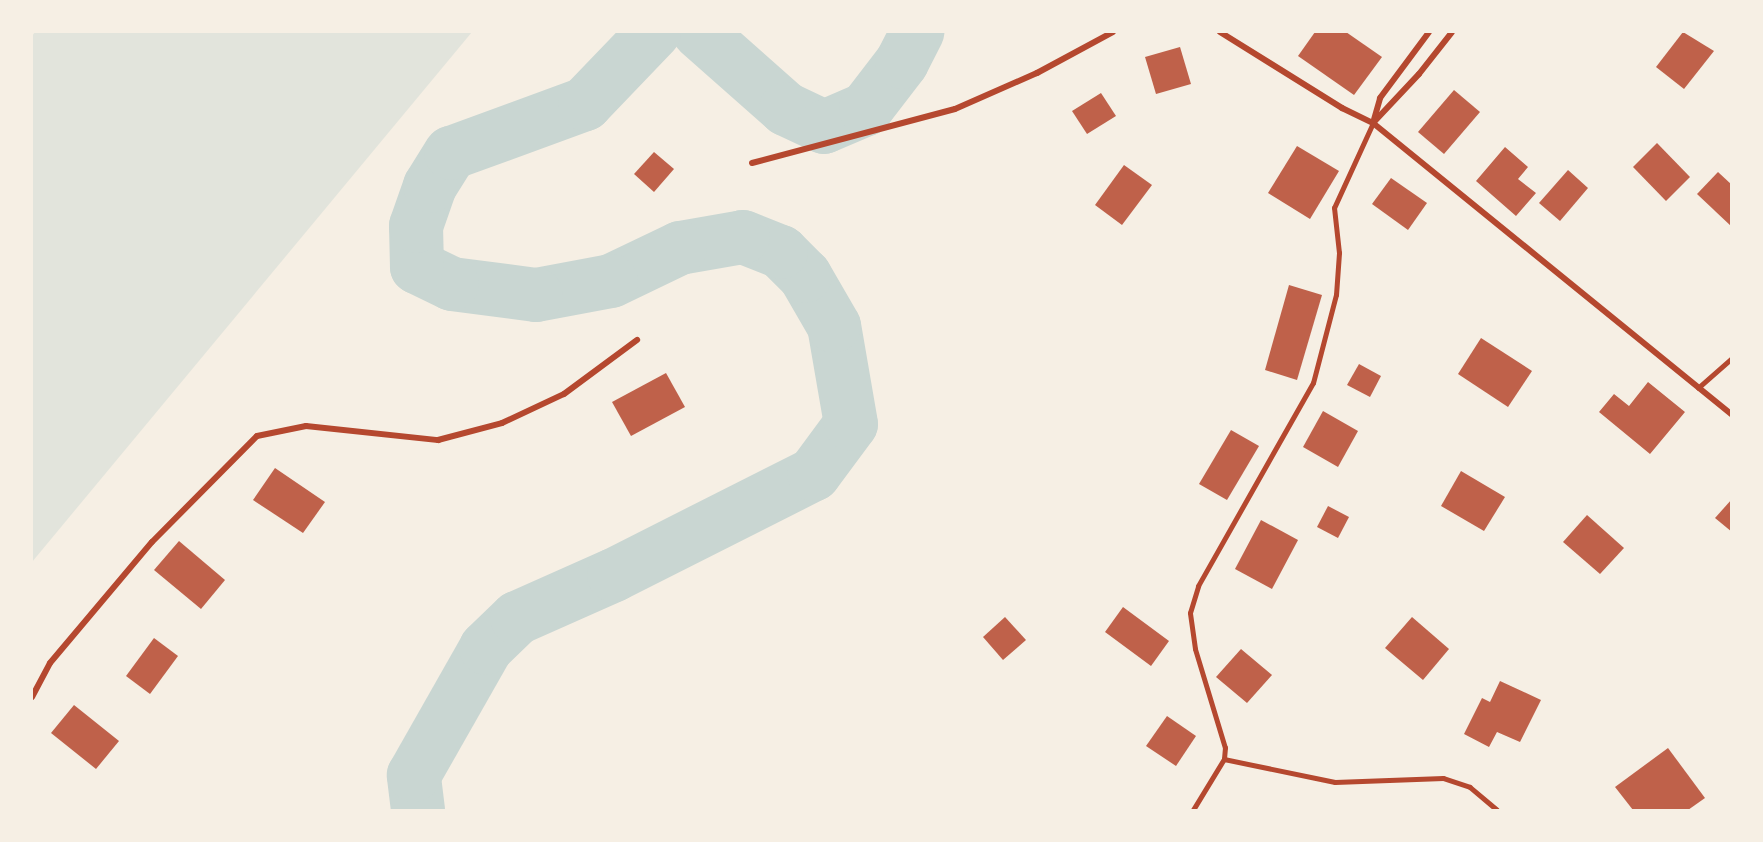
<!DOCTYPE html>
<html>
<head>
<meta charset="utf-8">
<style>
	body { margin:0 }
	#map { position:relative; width:1763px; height:842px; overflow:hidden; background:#f6efe4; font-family:Barlow,sans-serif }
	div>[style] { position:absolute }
	.green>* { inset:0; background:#e2e4dc }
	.river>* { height:54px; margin:-27px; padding:0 27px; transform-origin:27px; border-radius:27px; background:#c9d6d2 }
	.building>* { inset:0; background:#bf614a }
	.service>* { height:4.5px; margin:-2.25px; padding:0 2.25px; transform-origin:2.25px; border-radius:2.25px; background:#b5482f }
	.minor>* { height:6px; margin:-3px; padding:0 3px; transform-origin:3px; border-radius:3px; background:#b5482f }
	span { translate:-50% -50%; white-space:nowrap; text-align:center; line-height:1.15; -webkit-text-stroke:4.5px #f6efe4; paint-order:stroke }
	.frame { position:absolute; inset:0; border:33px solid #f6efe4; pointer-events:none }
</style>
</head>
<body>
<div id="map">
	<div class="green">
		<div style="clip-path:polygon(35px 32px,472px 32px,32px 562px,32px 36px)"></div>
	</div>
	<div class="river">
		<div style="left:699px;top:32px;width:116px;rotate:41.5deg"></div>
		<div style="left:786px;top:109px;width:42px;rotate:25.3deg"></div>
		<div style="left:824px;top:127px;width:46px;rotate:-23.2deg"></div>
		<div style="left:866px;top:109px;width:59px;rotate:-52.5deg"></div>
		<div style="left:902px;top:62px;width:34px;rotate:-63deg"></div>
		<div style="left:418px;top:810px;width:35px;rotate:-97deg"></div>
		<div style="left:414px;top:775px;width:146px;rotate:-60.4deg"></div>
		<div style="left:486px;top:648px;width:43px;rotate:-44.1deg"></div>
		<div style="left:517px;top:618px;width:106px;rotate:-23.9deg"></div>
		<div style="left:614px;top:575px;width:224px;rotate:-26.8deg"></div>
		<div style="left:814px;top:474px;width:62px;rotate:-53.5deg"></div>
		<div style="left:851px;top:424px;width:99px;rotate:-99.8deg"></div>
		<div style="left:834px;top:326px;width:58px;rotate:-120.1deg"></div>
		<div style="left:805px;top:276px;width:34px;rotate:-135deg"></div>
		<div style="left:781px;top:252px;width:41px;rotate:-158.5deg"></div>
		<div style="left:743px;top:237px;width:64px;rotate:170.1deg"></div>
		<div style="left:680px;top:248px;width:76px;rotate:154.4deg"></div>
		<div style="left:611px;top:281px;width:76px;rotate:169.4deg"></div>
		<div style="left:536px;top:295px;width:85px;rotate:-172.5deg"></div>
		<div style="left:452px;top:284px;width:39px;rotate:-154deg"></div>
		<div style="left:417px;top:267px;width:41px;rotate:-91.4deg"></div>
		<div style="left:416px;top:226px;width:42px;rotate:-70.7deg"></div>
		<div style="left:430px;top:186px;width:39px;rotate:-58deg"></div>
		<div style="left:451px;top:153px;width:143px;rotate:-20.1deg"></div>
		<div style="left:585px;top:104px;width:100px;rotate:-46.2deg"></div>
	</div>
	<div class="building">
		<div style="clip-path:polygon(1315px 32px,1346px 32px,1382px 57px,1354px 95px,1298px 56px)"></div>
		<div style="clip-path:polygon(1683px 32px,1714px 51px,1684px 89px,1656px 67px)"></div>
		<div style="clip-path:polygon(1180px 47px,1191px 84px,1156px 94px,1145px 57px)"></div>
		<div style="clip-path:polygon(1454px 90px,1480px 112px,1444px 154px,1418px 132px)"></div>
		<div style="clip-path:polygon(1101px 93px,1116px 116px,1087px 134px,1072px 111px)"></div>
		<div style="clip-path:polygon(1657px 143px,1690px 177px,1666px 201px,1633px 167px)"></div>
		<div style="clip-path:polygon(1297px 146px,1339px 171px,1310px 219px,1268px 193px)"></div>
		<div style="clip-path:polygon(1505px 147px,1528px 167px,1518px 179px,1536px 193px,1516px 216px,1476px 181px)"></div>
		<div style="clip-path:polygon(654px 152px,674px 169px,654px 192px,634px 174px)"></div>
		<div style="clip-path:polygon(1124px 165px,1152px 185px,1122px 225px,1095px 205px)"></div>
		<div style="clip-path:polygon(1568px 170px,1588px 188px,1560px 221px,1539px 203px)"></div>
		<div style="clip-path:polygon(1718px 172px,1732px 185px,1732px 227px,1697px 194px)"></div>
		<div style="clip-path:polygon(1391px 178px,1427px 203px,1408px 230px,1372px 204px)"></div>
		<div style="clip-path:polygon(1289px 285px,1322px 295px,1297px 380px,1265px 370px)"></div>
		<div style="clip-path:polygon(1481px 338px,1532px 371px,1508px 407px,1458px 374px)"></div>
		<div style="clip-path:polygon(1359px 364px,1381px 376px,1370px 397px,1347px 385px)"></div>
		<div style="clip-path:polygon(666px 373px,685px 407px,631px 436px,612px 402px)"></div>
		<div style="clip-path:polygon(1648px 382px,1685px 412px,1650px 454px,1599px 412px,1614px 394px,1629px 406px)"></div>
		<div style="clip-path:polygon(1323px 411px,1358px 431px,1338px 467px,1303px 447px)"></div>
		<div style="clip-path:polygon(1231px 430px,1259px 446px,1227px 500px,1199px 484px)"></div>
		<div style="clip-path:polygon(275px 468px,325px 502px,303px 533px,253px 500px)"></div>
		<div style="clip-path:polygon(1461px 471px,1505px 497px,1484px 531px,1441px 506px)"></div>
		<div style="clip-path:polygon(1732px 499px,1732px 532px,1715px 518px)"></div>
		<div style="clip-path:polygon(1328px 506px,1349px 517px,1338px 538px,1317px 527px)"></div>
		<div style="clip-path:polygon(1587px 515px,1624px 548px,1600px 574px,1563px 542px)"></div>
		<div style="clip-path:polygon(1261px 520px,1298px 540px,1272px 589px,1235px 569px)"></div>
		<div style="clip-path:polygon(179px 541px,225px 580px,201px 609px,154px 570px)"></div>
		<div style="clip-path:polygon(1123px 607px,1169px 641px,1151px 666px,1105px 632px)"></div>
		<div style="clip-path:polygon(1005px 617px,1026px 640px,1003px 660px,983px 637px)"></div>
		<div style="clip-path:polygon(1412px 617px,1449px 649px,1423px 680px,1385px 648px)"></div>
		<div style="clip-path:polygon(154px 638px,178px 656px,150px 694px,126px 676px)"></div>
		<div style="clip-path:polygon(1241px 649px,1272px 675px,1247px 703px,1216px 677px)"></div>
		<div style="clip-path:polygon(1500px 681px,1541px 700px,1520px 742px,1497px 732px,1489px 747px,1464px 734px,1482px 698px,1490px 702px)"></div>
		<div style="clip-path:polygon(74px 705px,119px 741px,96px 769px,51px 733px)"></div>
		<div style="clip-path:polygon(1167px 716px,1196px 736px,1176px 766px,1146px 746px)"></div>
		<div style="clip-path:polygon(1668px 748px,1705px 798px,1688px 810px,1633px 810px,1615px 787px)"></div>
	</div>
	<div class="service">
		<div style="left:1698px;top:388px;width:45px;rotate:-41.4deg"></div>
		<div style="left:1224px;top:759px;width:113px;rotate:11.7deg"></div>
		<div style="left:1335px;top:782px;width:108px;rotate:-2.1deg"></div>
		<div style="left:1443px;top:778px;width:28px;rotate:18deg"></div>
		<div style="left:1470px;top:787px;width:35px;rotate:40deg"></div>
		<div style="left:1193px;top:810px;width:60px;rotate:-58.7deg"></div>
		<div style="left:1224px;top:759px;width:11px;rotate:-85deg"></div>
		<div style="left:1225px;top:748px;width:103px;rotate:-106.9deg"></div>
		<div style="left:1195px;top:649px;width:36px;rotate:-98deg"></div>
		<div style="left:1190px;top:613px;width:28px;rotate:-73deg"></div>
		<div style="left:1198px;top:586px;width:233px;rotate:-60.5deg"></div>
		<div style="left:1313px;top:383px;width:91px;rotate:-75.4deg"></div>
		<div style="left:1336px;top:295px;width:42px;rotate:-85.9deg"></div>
		<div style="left:1339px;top:253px;width:45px;rotate:-96.3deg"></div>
		<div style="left:1334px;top:208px;width:94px;rotate:-65.4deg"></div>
	</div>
	<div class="minor">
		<div style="left:1220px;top:32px;width:144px;rotate:31.9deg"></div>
		<div style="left:1342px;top:108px;width:34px;rotate:26deg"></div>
		<div style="left:1373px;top:123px;width:463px;rotate:39.1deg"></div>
		<div style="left:1373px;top:123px;width:67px;rotate:-46.8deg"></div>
		<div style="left:1419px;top:74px;width:53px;rotate:-51.8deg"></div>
		<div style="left:1373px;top:123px;width:26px;rotate:-74deg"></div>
		<div style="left:1380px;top:98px;width:82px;rotate:-53.4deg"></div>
		<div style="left:752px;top:163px;width:210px;rotate:-14.9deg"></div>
		<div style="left:955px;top:109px;width:90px;rotate:-23.7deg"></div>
		<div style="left:1037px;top:73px;width:86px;rotate:-28.3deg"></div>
		<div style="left:32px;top:697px;width:38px;rotate:-62deg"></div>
		<div style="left:50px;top:663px;width:158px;rotate:-49.9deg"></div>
		<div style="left:152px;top:542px;width:149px;rotate:-45.3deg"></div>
		<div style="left:257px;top:436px;width:50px;rotate:-11.5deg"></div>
		<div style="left:306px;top:426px;width:133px;rotate:6.1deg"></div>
		<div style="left:438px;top:440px;width:66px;rotate:-14.9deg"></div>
		<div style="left:502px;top:423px;width:68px;rotate:-25.1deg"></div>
		<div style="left:564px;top:394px;width:91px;rotate:-36.5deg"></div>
	</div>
	<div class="frame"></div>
</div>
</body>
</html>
